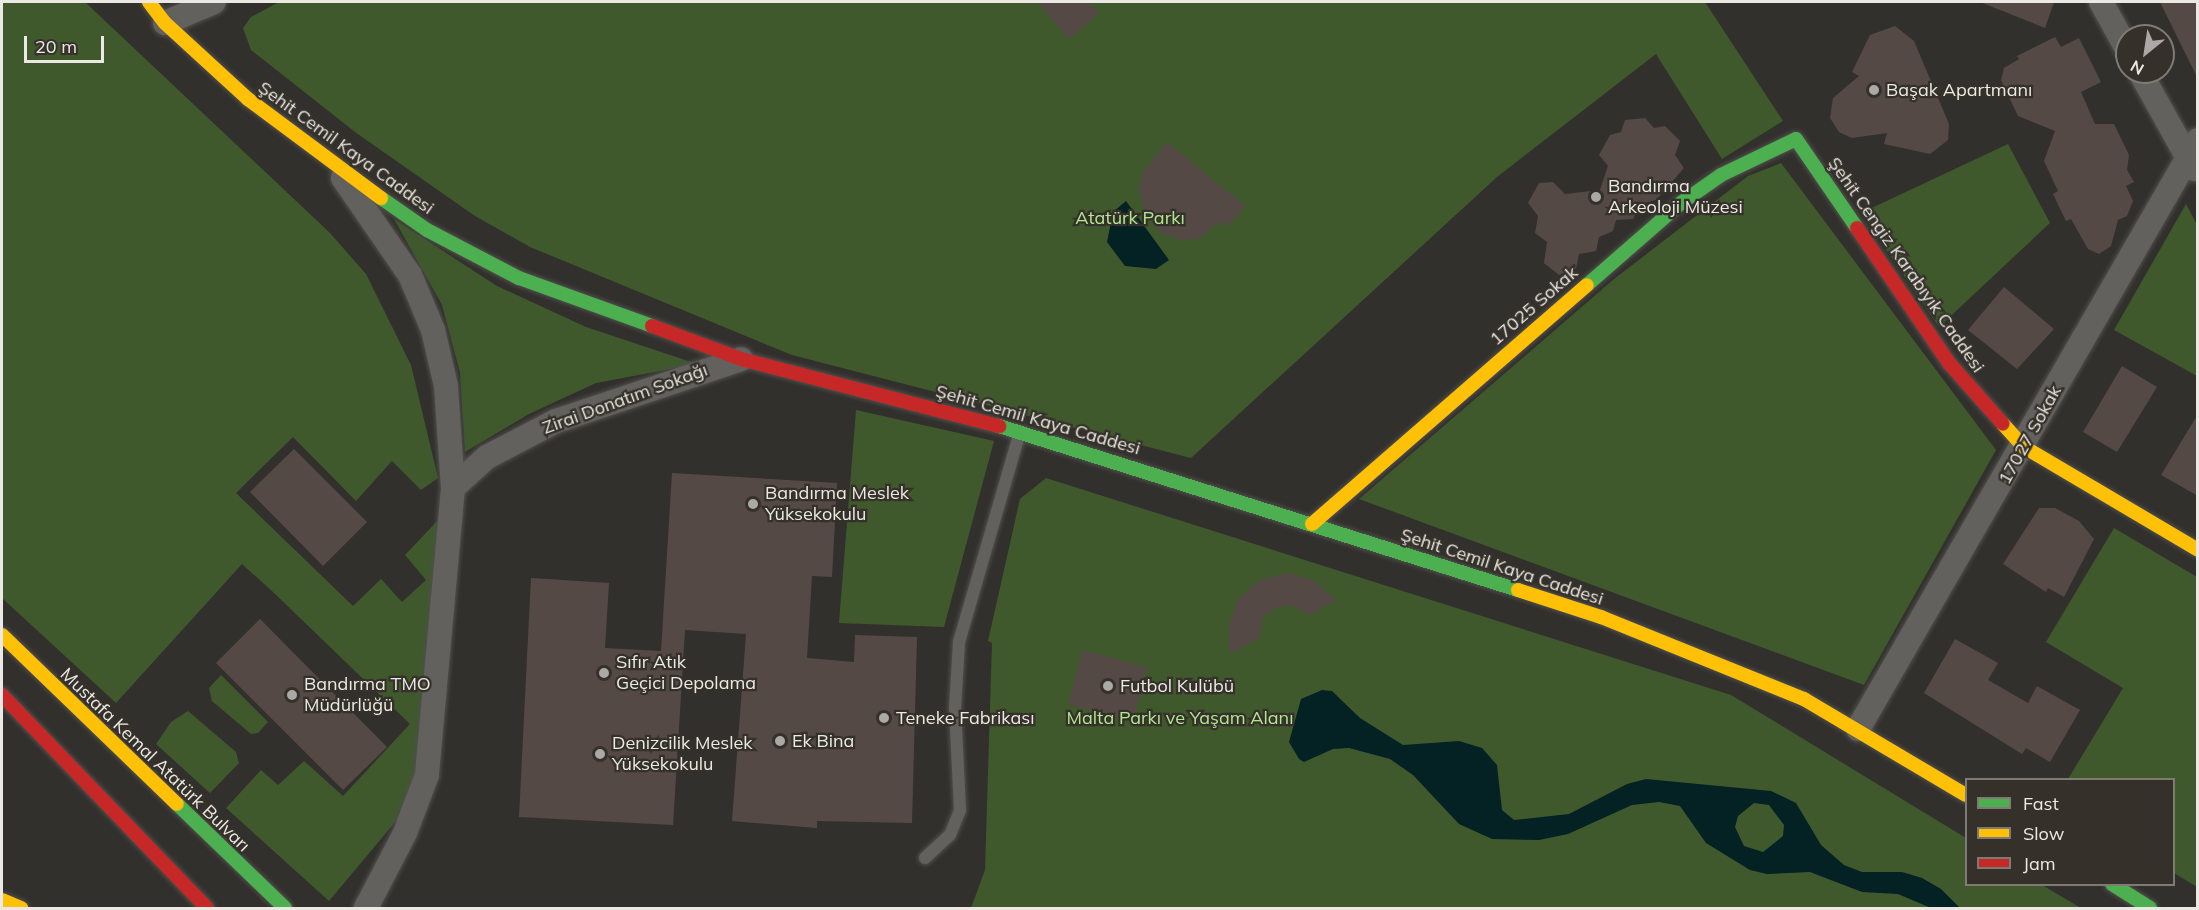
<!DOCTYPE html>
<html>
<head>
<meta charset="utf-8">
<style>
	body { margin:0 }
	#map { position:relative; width:2199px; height:910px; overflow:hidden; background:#32302d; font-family:Mulish,sans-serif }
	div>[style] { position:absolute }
	.green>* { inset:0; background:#3f592d }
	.water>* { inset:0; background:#042124 }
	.building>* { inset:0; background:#554946 }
	.roads { filter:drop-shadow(0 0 2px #504f4b) drop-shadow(0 0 2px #504f4b) }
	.lane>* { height:12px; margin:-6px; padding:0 6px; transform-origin:6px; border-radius:6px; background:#62615e }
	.street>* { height:24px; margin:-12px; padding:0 12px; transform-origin:12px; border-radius:12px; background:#62615e }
	.fast>* { height:14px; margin:-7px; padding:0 7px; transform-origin:7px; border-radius:7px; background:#4caf50 }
	.slow>* { height:14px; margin:-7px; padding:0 7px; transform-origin:7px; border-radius:7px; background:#ffc107 }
	.jam>* { height:14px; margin:-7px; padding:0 7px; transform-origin:7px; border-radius:7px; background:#c62828 }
	.dots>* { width:16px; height:16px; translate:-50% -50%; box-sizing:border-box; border:3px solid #35312a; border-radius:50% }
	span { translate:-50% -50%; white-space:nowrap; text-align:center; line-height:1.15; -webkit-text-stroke:4.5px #35312a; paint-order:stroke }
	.poi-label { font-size:18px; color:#ece9e5 }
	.left { translate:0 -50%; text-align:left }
	.street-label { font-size:18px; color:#ece9e5 }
	.park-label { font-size:18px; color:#b2e791 }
	.frame { position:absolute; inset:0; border:3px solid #ece9e5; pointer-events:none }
	.legend { position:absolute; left:1965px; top:778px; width:210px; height:108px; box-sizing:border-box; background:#35312a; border:2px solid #7e7b75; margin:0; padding:8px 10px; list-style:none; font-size:18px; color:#ece9e5 }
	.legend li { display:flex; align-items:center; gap:12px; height:30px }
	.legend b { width:30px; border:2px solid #7e7b75 }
	.north { position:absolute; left:2115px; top:24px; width:60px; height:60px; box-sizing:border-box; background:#35312a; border:2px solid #7e7b75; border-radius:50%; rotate:210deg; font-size:16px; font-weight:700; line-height:24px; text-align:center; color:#ece9e5 }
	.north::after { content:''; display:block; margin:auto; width:21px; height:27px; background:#aba8a5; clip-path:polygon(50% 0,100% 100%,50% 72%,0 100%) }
	.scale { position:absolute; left:24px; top:36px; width:80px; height:27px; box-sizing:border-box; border:3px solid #ece9e5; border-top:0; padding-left:8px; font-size:18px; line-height:21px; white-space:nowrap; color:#ece9e5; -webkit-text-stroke:4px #35312a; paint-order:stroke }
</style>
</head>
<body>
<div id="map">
	<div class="green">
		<div style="clip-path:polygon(2px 2px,85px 2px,330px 233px,366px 274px,411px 365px,438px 478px,421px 490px,392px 461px,356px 501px,293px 437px,236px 493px,353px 606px,381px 579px,402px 602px,426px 580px,405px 555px,442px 516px,412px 802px,329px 901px,226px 808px,261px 770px,278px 785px,304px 761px,343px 796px,410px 724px,273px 592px,242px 564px,116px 703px,2px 598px)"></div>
		<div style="clip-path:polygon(279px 2px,1705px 2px,1783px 121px,1722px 159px,1656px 54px,1497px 177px,1191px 458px,792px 355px,530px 247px,475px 216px,355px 132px,251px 50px,243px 28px,251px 17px)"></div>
		<div style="clip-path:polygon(2008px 144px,2050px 223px,1939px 327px,1861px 213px)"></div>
		<div style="clip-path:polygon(1781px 163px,1996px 450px,1864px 685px,1359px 499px,1614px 279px,1748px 176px)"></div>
		<div style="clip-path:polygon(2186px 204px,2197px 225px,2197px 376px,2114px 330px)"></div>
		<div style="clip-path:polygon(394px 219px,497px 286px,586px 327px,697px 364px,596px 383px,529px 414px,465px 452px,460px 373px,442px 305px)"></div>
		<div style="clip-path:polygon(856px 410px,994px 441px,944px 627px,839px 623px)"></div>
		<div style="clip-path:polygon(1046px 478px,1731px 695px,1966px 838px,1966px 884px,2042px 885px,2081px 908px,971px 908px,985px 870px,992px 643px,988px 641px,1020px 499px)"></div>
		<div style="clip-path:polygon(2114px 528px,2197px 577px,2197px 887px,2174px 873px,2174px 780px,2068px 779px,2123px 688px,2046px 642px)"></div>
		<div style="clip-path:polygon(221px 675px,268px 722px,258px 733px,251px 734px,212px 701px,209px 688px)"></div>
		<div style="clip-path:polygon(188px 711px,236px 752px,239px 763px,210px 793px,156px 744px,171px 722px)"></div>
	</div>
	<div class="water">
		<div style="clip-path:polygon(1126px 201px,1169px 260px,1156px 269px,1125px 266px,1107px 242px,1113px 212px)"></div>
		<div style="clip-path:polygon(evenodd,1322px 690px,1332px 691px,1360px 718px,1403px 745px,1459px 741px,1482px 748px,1497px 765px,1502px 810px,1514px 820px,1569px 814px,1627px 784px,1646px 779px,1771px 791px,1796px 803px,1821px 845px,1844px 865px,1862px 872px,1902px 872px,1922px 878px,1941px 889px,1960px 908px,1931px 908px,1898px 894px,1862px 892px,1810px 872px,1767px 874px,1750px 870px,1706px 843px,1680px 806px,1659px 802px,1632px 805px,1568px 834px,1539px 840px,1492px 839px,1459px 824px,1413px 775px,1390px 759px,1349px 748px,1333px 749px,1304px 762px,1299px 759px,1289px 742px,1301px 699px,1322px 690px,1754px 803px,1769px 805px,1784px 825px,1783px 836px,1763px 852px,1744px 846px,1735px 827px,1738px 816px,1754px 803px)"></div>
	</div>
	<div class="building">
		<div style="clip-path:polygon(1037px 2px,1089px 2px,1099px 13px,1069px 39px)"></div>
		<div style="clip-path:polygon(1980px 2px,2054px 2px,2045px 28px)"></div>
		<div style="clip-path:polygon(2160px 2px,2198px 2px,2198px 79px)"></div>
		<div style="clip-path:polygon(1895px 26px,1914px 41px,1949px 124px,1948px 140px,1930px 154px,1884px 144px,1887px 133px,1852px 138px,1839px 132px,1830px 118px,1833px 98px,1859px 76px,1852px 72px,1870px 35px)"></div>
		<div style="clip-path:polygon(2055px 37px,2061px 47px,2079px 38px,2101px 82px,2081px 92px,2095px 124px,2114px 124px,2129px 155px,2127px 170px,2134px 182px,2126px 186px,2133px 201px,2127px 216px,2118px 220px,2111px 246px,2099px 254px,2088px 249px,2071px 219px,2066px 221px,2053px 194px,2058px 191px,2044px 161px,2055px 131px,2018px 116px,2001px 80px,2004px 68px,2019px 59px,2017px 56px)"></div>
		<div style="clip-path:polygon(1645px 118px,1654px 128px,1665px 126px,1680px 141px,1675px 155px,1684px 168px,1656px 200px,1640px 204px,1633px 219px,1616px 220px,1613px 231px,1599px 237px,1596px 251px,1579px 254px,1576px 269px,1559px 275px,1544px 263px,1547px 242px,1535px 233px,1538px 216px,1528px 203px,1539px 183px,1553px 182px,1565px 194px,1600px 190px,1608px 166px,1599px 155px,1610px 135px,1621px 132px,1625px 120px)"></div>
		<div style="clip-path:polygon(1167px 142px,1245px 206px,1227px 227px,1219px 221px,1199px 239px,1182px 240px,1161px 233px,1145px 215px,1139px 190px,1142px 173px)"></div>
		<div style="clip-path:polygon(2004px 287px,2054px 329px,2017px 369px,1968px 330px)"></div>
		<div style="clip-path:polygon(2122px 366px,2157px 387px,2117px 452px,2083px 432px)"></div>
		<div style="clip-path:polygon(2198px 414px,2198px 496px,2161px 475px)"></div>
		<div style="clip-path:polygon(294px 449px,367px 522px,323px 566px,250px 492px)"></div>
		<div style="clip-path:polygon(672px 473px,837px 483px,832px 577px,812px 576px,807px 658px,854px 662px,855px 635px,917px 637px,912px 823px,817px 821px,817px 828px,732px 821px,746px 634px,685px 630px,673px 825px,519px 817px,531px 578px,609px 583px,605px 648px,661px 651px)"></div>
		<div style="clip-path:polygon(2039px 508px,2055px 508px,2079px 521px,2094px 539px,2064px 597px,2048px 588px,2046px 592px,2003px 564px)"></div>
		<div style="clip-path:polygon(1286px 573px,1314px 581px,1336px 600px,1310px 615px,1291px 605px,1275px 608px,1263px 617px,1259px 638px,1229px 654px,1229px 625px,1238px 599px,1258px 581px)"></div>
		<div style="clip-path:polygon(260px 619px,387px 747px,343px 790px,216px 663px)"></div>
		<div style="clip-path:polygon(1955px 639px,1998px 663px,1988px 680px,2028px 703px,2037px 686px,2080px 710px,2050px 762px,2026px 748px,2022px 754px,1924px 693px)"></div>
		<div style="clip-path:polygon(1083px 650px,1148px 668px,1132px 722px,1068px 704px)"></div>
	</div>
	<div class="roads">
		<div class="lane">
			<div style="left:925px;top:858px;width:34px;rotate:-43deg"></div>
			<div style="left:950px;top:835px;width:27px;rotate:-68deg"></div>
			<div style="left:960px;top:810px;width:102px;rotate:-92.8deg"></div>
			<div style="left:955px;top:708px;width:66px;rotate:-86.5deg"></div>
			<div style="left:959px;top:642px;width:219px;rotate:-73.8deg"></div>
		</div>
		<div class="street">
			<div style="left:2101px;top:2px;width:54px;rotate:61deg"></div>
			<div style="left:165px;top:23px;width:53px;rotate:-23.2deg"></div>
			<div style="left:2140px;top:72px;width:111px;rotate:60.9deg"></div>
			<div style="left:343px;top:178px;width:118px;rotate:55.4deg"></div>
			<div style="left:410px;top:275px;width:60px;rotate:67.3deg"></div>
			<div style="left:433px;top:330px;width:57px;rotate:76.9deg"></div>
			<div style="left:446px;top:386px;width:102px;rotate:86.1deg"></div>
			<div style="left:453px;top:488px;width:288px;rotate:95.2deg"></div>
			<div style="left:427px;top:775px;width:62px;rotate:110.8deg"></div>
			<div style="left:405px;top:833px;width:85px;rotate:117.5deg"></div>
			<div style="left:453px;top:488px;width:46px;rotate:-42.4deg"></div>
			<div style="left:487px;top:457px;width:78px;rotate:-27.6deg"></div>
			<div style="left:556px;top:421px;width:195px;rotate:-18.5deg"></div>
			<div style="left:1858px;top:729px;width:680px;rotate:-60deg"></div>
		</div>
		<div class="fast">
			<div style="left:381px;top:198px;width:56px;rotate:34.8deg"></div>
			<div style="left:427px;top:230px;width:104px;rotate:27.6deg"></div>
			<div style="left:519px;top:278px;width:141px;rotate:19.8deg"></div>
			<div style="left:1587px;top:285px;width:125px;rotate:-41.1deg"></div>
			<div style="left:1681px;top:203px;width:49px;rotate:-35deg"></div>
			<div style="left:1721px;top:175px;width:83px;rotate:-25.6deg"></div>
			<div style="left:1796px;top:139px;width:108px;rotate:55.6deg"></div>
			<div style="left:999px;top:426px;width:544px;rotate:17.54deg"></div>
			<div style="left:177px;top:804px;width:150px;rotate:43.9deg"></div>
			<div style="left:2112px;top:884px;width:45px;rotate:32.3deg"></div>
		</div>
		<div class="slow">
			<div style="left:149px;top:2px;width:26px;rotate:53deg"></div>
			<div style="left:165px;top:23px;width:113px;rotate:42.5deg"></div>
			<div style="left:248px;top:99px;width:166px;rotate:36.7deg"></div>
			<div style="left:2003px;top:424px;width:31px;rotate:48deg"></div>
			<div style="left:2024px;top:447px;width:202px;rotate:30.6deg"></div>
			<div style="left:1312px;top:524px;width:364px;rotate:-41deg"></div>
			<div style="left:1518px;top:590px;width:87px;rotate:18deg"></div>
			<div style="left:1601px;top:617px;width:219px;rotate:22deg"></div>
			<div style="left:1804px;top:699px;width:188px;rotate:30.7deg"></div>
			<div style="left:2px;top:635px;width:243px;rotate:44deg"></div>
			<div style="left:2px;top:900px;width:21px;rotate:23deg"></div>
		</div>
		<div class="jam">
			<div style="left:1857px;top:228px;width:163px;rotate:55.7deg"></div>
			<div style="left:1949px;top:363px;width:81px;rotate:48.5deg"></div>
			<div style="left:652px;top:326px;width:95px;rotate:20.3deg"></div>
			<div style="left:741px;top:359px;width:267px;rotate:14.6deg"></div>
			<div style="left:2px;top:695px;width:296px;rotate:46.1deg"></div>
		</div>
	</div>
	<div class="dots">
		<div style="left:1874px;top:90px;background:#aba8a5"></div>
		<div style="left:1596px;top:197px;background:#aba8a5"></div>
		<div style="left:753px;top:504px;background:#aba8a5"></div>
		<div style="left:604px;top:673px;background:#aba8a5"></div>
		<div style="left:1108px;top:686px;background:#aba8a5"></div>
		<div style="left:292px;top:695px;background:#aba8a5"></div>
		<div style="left:884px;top:718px;background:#aba8a5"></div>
		<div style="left:780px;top:741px;background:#aba8a5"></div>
		<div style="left:600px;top:754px;background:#aba8a5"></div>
	</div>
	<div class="poi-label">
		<span class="left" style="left:1886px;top:90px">Başak Apartmanı</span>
		<span class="left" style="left:1608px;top:197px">Bandırma<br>Arkeoloji Müzesi</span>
		<span class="left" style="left:765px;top:504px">Bandırma Meslek<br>Yüksekokulu</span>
		<span class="left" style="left:616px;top:673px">Sıfır Atık<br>Geçici Depolama</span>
		<span class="left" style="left:304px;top:695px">Bandırma TMO<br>Müdürlüğü</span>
		<span class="left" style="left:1120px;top:686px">Futbol Kulübü</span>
		<span class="left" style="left:896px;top:718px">Teneke Fabrikası</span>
		<span class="left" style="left:792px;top:741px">Ek Bina</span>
		<span class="left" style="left:612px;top:754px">Denizcilik Meslek<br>Yüksekokulu</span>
	</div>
	<div class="street-label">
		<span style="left:346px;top:148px;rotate:36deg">Şehit Cemil Kaya Caddesi</span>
		<span style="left:1906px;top:265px;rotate:55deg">Şehit Cengiz Karabıyık Caddesi</span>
		<span style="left:1534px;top:306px;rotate:-41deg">17025 Sokak</span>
		<span style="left:625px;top:399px;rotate:-20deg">Zirai Donatım Sokağı</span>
		<span style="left:1038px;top:420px;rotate:16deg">Şehit Cemil Kaya Caddesi</span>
		<span style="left:2030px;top:435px;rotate:-61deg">17027 Sokak</span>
		<span style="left:1502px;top:567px;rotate:18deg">Şehit Cemil Kaya Caddesi</span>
		<span style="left:155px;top:760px;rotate:44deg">Mustafa Kemal Atatürk Bulvarı</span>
	</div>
	<div class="park-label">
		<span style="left:1130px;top:218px">Atatürk Parkı</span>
		<span style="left:1180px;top:718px">Malta Parkı ve Yaşam Alanı</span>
	</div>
	<div class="frame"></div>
	<ul class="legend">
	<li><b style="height:8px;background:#4caf50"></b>Fast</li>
	<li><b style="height:8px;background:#ffc107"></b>Slow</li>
	<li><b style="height:8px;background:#c62828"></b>Jam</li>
	</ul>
	<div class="north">N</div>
	<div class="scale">20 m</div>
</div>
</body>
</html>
